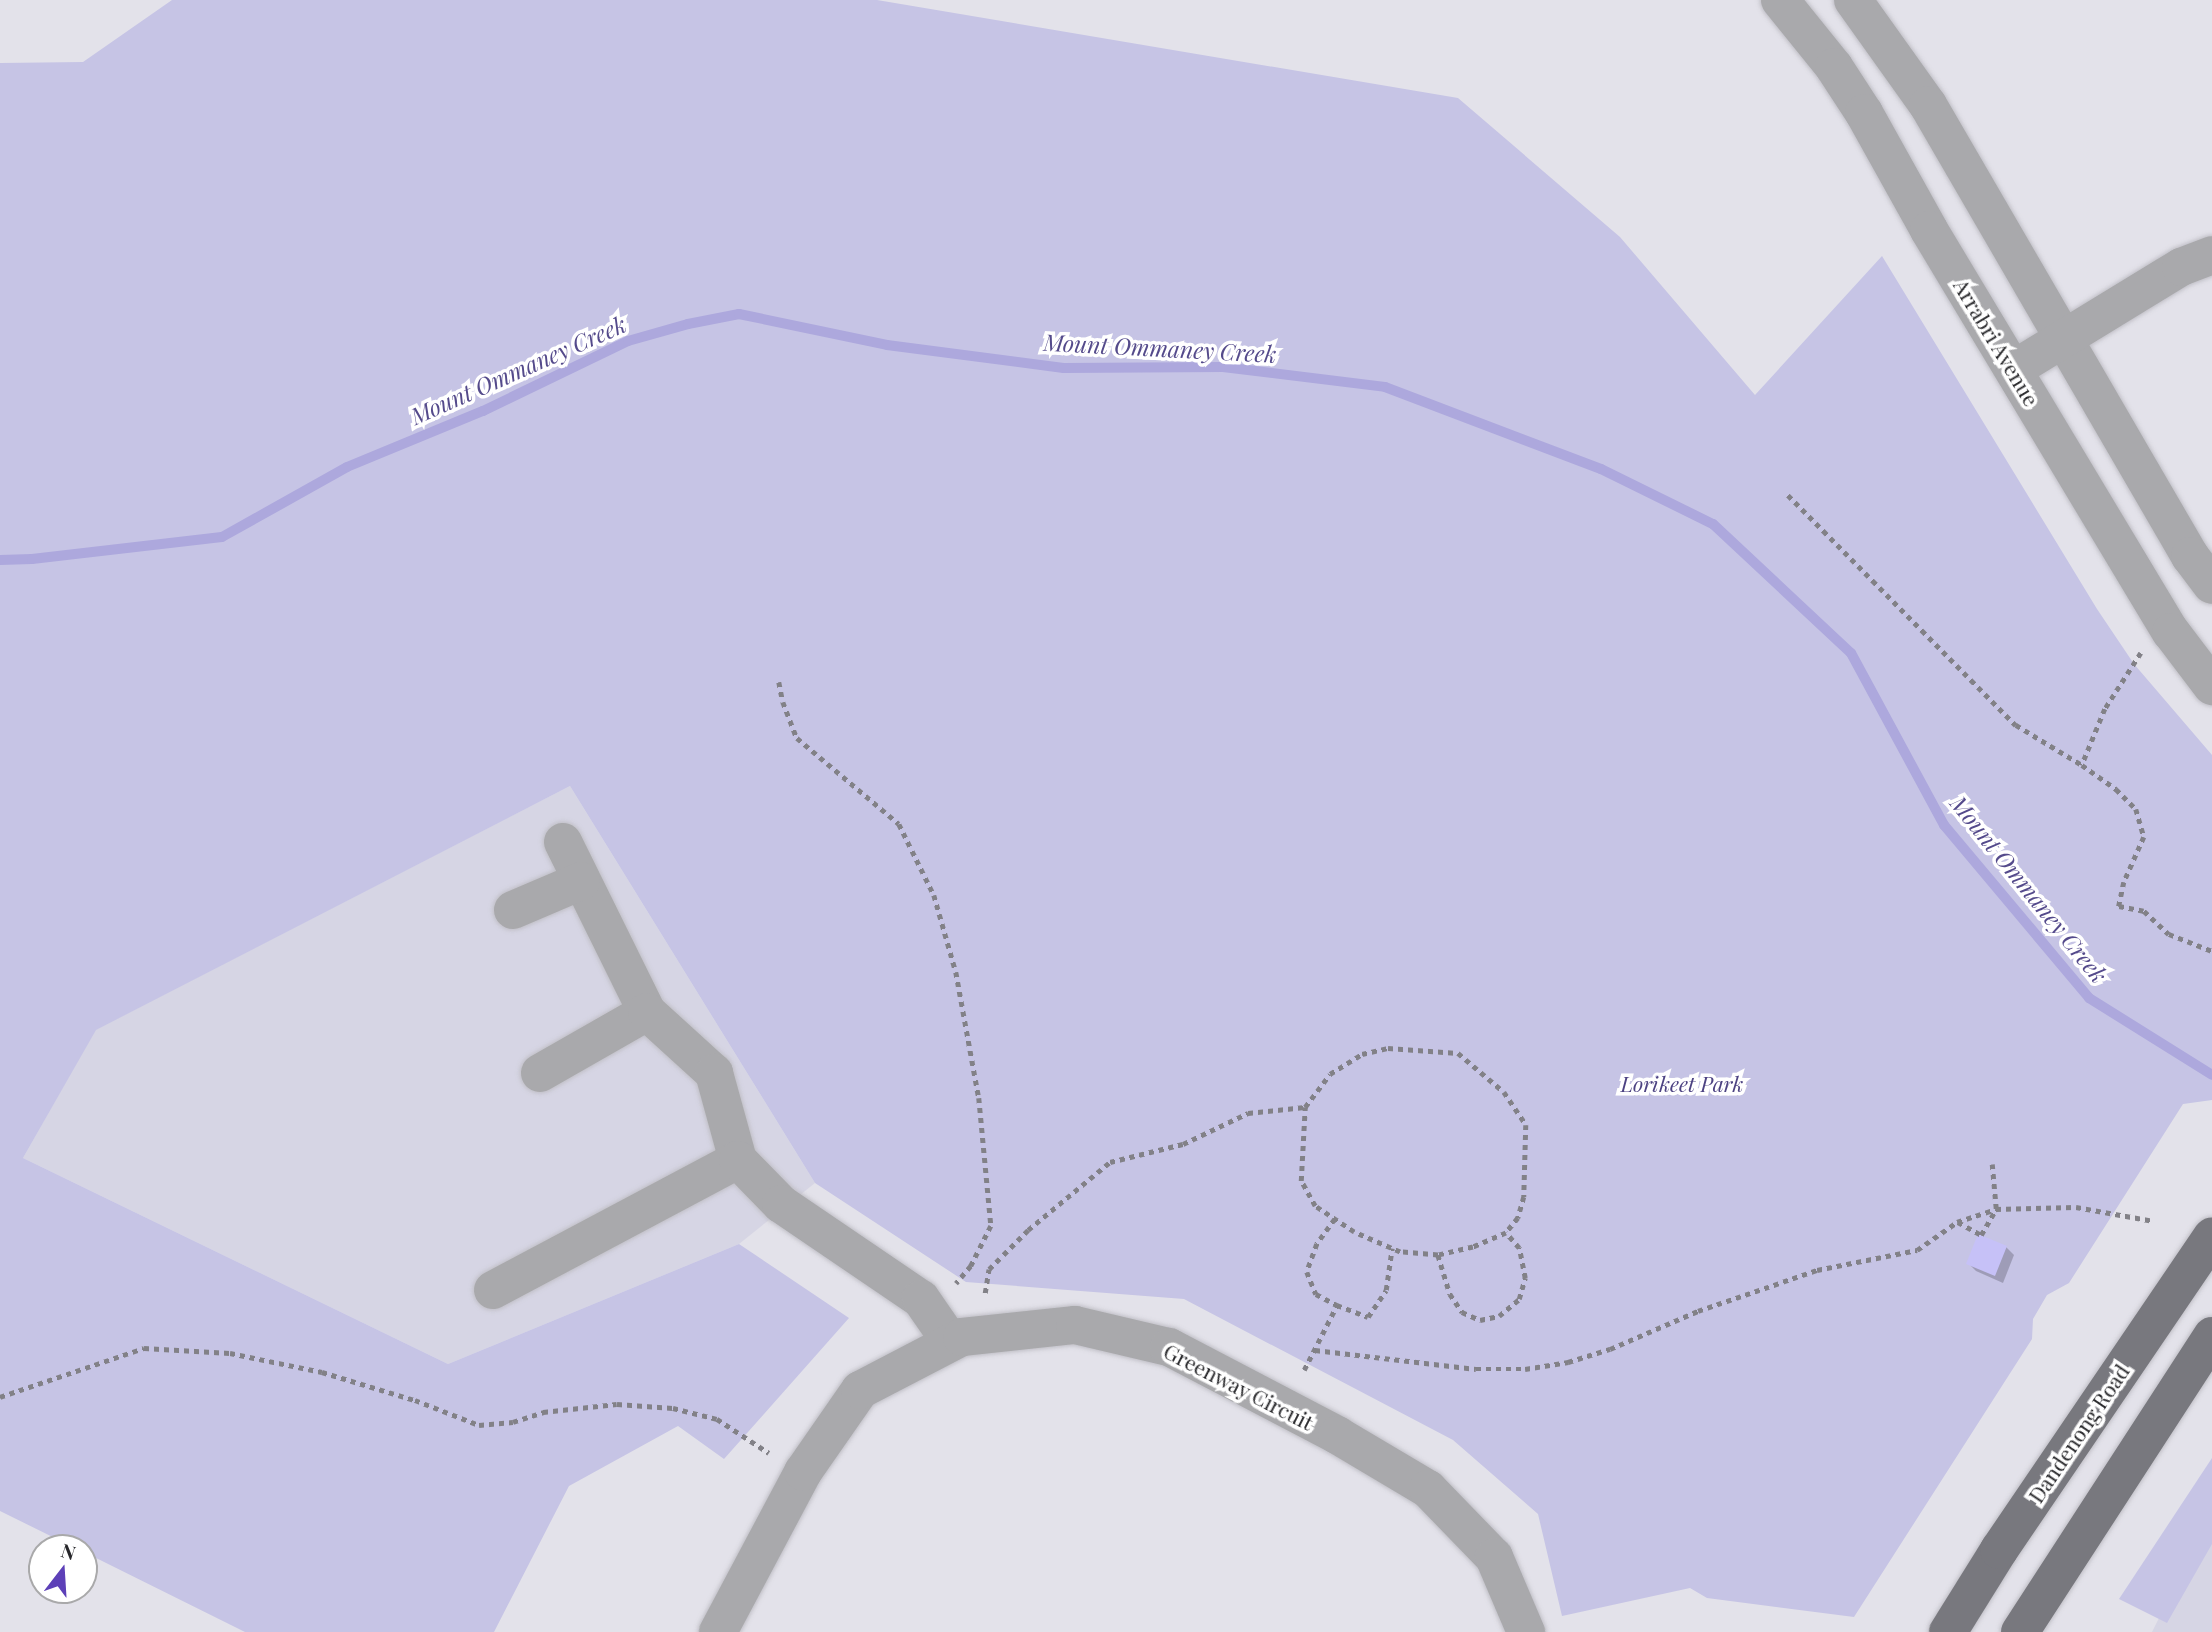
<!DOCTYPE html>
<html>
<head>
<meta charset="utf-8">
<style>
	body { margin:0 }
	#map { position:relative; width:2212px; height:1632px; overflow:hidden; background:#e3e2ea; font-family:"Playfair Display",serif }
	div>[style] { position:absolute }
	.built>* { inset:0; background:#d6d5e4 }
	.green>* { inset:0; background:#c6c4e5 }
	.shadow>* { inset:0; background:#0003 }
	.stream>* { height:10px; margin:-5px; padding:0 5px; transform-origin:5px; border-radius:5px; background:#ada8dd }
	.building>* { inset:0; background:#c6c1f7 }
	.path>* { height:4.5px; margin-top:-2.25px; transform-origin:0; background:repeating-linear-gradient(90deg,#828187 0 5px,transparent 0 10px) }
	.roads { filter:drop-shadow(0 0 2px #c1c0c7) drop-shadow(0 0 2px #c1c0c7) }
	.minor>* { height:38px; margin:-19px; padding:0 19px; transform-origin:19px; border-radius:19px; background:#a9a9ac }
	.major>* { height:38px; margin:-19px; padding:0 19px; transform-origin:19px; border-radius:19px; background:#78787e }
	span { translate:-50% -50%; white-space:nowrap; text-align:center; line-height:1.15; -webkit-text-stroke:7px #fff; paint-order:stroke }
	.street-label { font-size:21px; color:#27272a }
	.park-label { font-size:21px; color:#4c4282; font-style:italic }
	.water-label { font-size:23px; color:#544a8b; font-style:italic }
	.north { position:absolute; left:28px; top:1534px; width:70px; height:70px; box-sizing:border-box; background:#fff; border:2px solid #a9a9aa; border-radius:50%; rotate:17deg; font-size:19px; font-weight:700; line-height:28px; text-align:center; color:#27272a }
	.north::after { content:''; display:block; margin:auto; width:24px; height:32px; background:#5d40b8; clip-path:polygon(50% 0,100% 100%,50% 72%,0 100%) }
</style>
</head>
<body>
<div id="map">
	<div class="built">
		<div style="clip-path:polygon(570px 786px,815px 1183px,739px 1244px,448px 1364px,23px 1158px,95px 1030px)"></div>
		<div style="clip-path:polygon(2212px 1512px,2212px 1632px,2152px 1632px)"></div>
	</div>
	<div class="green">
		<div style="clip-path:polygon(172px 0,877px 0,1458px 98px,1620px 237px,1755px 395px,1882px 256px,2097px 609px,2134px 664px,2212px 755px,2212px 1100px,2183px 1104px,2069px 1283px,2047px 1295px,2033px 1319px,2032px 1339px,1854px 1617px,1707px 1598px,1690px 1588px,1562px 1616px,1538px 1514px,1453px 1440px,1184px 1299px,966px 1282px,815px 1183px,570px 786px,96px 1030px,23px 1158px,448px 1364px,739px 1244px,849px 1318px,724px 1459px,678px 1426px,569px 1486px,494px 1632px,245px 1632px,84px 1552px,84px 1548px,75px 1548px,0 1511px,0 63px,83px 62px)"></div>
		<div style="clip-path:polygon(2212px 1458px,2212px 1544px,2167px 1623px,2119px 1599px)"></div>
	</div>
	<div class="shadow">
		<div style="clip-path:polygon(2006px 1247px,2014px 1255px,2003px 1283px,1976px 1271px,1968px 1263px)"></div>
	</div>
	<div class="stream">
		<div style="left:0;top:560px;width:32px;rotate:-2deg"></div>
		<div style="left:32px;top:559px;width:191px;rotate:-6.6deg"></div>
		<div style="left:222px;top:537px;width:143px;rotate:-29.2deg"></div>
		<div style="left:347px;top:467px;width:147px;rotate:-22.4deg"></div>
		<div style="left:483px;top:411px;width:161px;rotate:-25.8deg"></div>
		<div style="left:628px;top:341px;width:62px;rotate:-15.8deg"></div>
		<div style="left:688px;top:324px;width:52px;rotate:-11.1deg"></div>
		<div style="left:739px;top:314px;width:151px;rotate:11.8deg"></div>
		<div style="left:887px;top:345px;width:178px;rotate:7.4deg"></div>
		<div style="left:1064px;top:368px;width:159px;rotate:-0.4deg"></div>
		<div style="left:1223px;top:367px;width:163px;rotate:7deg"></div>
		<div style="left:1385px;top:387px;width:231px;rotate:20.8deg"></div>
		<div style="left:1601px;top:469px;width:125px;rotate:26.2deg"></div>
		<div style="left:1713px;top:524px;width:189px;rotate:43.1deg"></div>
		<div style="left:1851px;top:653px;width:196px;rotate:61.6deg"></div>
		<div style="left:1944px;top:825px;width:226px;rotate:50deg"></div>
		<div style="left:2089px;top:998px;width:145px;rotate:32deg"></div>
	</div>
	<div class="building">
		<div style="clip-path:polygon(1978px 1234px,2007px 1246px,1995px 1276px,1966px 1264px)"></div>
	</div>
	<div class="path">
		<div style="left:1788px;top:495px;width:324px;rotate:45.3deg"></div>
		<div style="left:2016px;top:725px;width:77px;rotate:31.2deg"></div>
		<div style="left:2141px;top:653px;width:67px;rotate:122.7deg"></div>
		<div style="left:2105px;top:709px;width:61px;rotate:112.3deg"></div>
		<div style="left:2082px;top:765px;width:42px;rotate:35.2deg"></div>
		<div style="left:2116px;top:789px;width:28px;rotate:45deg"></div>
		<div style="left:2136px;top:809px;width:29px;rotate:74deg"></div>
		<div style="left:2144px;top:837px;width:49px;rotate:114deg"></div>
		<div style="left:2124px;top:882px;width:25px;rotate:102deg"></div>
		<div style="left:2119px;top:906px;width:25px;rotate:11deg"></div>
		<div style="left:2144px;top:911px;width:34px;rotate:43deg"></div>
		<div style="left:2169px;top:934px;width:46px;rotate:21.6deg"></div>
		<div style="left:779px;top:682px;width:20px;rotate:79deg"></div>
		<div style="left:783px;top:702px;width:39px;rotate:69deg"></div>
		<div style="left:797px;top:738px;width:133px;rotate:40.1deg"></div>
		<div style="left:899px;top:824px;width:79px;rotate:63.8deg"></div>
		<div style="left:934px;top:895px;width:80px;rotate:74.1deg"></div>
		<div style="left:956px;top:972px;width:128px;rotate:79.7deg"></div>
		<div style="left:979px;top:1098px;width:129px;rotate:84.6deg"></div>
		<div style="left:991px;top:1226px;width:45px;rotate:116.6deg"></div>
		<div style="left:971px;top:1266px;width:23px;rotate:130deg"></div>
		<div style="left:1388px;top:1048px;width:70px;rotate:4.1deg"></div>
		<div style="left:1458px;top:1053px;width:60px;rotate:40.3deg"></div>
		<div style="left:1504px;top:1092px;width:40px;rotate:56deg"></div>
		<div style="left:1526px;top:1125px;width:72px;rotate:91.6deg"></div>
		<div style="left:1524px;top:1197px;width:22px;rotate:106deg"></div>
		<div style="left:1518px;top:1218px;width:19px;rotate:129deg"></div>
		<div style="left:1506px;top:1233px;width:36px;rotate:157deg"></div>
		<div style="left:1473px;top:1247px;width:36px;rotate:167deg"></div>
		<div style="left:1438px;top:1255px;width:38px;rotate:-175deg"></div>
		<div style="left:1400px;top:1252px;width:50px;rotate:-156.5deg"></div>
		<div style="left:1354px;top:1232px;width:47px;rotate:-146.3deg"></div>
		<div style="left:1315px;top:1206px;width:29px;rotate:-119deg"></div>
		<div style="left:1301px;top:1181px;width:74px;rotate:-86.9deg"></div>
		<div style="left:1305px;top:1107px;width:41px;rotate:-52.9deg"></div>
		<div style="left:1330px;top:1074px;width:38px;rotate:-32deg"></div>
		<div style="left:1362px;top:1054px;width:27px;rotate:-13deg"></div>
		<div style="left:1335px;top:1219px;width:31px;rotate:126deg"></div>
		<div style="left:1317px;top:1244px;width:30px;rotate:110deg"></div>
		<div style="left:1307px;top:1272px;width:24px;rotate:68deg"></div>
		<div style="left:1316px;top:1294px;width:24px;rotate:28deg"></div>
		<div style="left:1337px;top:1305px;width:33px;rotate:21deg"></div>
		<div style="left:1368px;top:1317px;width:32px;rotate:-56deg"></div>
		<div style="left:1386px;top:1290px;width:42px;rotate:-81.9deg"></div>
		<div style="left:1958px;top:1222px;width:26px;rotate:29deg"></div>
		<div style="left:1981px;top:1235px;width:30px;rotate:-60deg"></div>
		<div style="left:1996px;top:1209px;width:45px;rotate:-95.1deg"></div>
		<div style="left:1438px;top:1255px;width:41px;rotate:72.9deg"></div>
		<div style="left:1450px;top:1294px;width:22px;rotate:56deg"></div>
		<div style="left:1462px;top:1312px;width:20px;rotate:24deg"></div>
		<div style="left:1480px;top:1320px;width:19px;rotate:-12deg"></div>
		<div style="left:1499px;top:1316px;width:26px;rotate:-40deg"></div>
		<div style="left:1519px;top:1299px;width:22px;rotate:-74deg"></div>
		<div style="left:1525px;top:1278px;width:31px;rotate:-101deg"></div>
		<div style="left:1519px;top:1248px;width:20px;rotate:-131deg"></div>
		<div style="left:985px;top:1293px;width:24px;rotate:-81deg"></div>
		<div style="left:989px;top:1269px;width:55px;rotate:-45deg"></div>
		<div style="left:1028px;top:1230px;width:107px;rotate:-39.7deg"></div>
		<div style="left:1110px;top:1162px;width:75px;rotate:-13.9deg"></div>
		<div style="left:1183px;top:1144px;width:72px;rotate:-25.5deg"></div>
		<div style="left:1248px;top:1113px;width:57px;rotate:-6deg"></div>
		<div style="left:1315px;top:1350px;width:162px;rotate:6.7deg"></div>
		<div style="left:1476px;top:1369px;width:49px"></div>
		<div style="left:1525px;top:1369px;width:44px;rotate:-9.2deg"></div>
		<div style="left:1568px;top:1362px;width:44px;rotate:-17.2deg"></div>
		<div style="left:1610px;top:1349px;width:96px;rotate:-23.4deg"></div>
		<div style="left:1698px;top:1311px;width:126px;rotate:-19deg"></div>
		<div style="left:1817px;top:1270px;width:102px;rotate:-11.3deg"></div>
		<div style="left:1917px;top:1250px;width:49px;rotate:-35deg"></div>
		<div style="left:1957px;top:1222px;width:41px;rotate:-18.4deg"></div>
		<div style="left:1996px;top:1209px;width:80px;rotate:-1.4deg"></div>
		<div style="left:2076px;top:1207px;width:79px;rotate:10.2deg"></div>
		<div style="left:1304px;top:1370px;width:73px;rotate:-63.1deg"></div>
		<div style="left:0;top:1397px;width:152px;rotate:-18.8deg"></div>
		<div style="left:144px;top:1348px;width:86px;rotate:3.3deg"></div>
		<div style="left:230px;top:1353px;width:94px;rotate:11.7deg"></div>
		<div style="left:322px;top:1372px;width:97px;rotate:16.8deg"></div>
		<div style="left:415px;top:1400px;width:69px;rotate:21.3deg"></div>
		<div style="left:479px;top:1425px;width:34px;rotate:-5deg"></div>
		<div style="left:513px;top:1422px;width:32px;rotate:-18deg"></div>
		<div style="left:543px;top:1412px;width:74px;rotate:-6.2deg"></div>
		<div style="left:617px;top:1404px;width:56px;rotate:4.1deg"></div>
		<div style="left:673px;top:1408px;width:45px;rotate:14deg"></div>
		<div style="left:717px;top:1419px;width:62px;rotate:33.2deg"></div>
	</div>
	<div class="roads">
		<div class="minor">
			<div style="left:1780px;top:0;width:86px;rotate:51.1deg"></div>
			<div style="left:1834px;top:67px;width:55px;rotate:56.9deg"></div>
			<div style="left:1864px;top:113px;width:134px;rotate:60.9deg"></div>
			<div style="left:1929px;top:230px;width:469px;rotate:59deg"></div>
			<div style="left:2171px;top:632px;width:68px;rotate:52.8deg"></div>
			<div style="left:1853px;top:0;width:129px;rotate:54.5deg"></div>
			<div style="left:1928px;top:105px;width:522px;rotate:59.85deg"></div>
			<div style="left:2190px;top:556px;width:36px;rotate:53deg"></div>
			<div style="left:2014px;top:369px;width:196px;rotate:-31.4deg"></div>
			<div style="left:2181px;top:267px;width:33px;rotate:-21deg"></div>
			<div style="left:563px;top:842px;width:190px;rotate:63.7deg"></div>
			<div style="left:513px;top:910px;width:74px;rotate:-23.1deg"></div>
			<div style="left:540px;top:1073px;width:123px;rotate:-29.7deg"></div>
			<div style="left:647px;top:1012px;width:91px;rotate:42.3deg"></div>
			<div style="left:714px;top:1073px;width:90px;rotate:74.6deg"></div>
			<div style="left:493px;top:1290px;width:277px;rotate:-28deg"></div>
			<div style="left:738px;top:1160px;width:62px;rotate:45.7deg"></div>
			<div style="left:781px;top:1204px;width:169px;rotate:34.2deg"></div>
			<div style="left:921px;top:1299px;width:51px;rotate:55.4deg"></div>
			<div style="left:718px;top:1632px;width:181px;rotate:-62deg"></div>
			<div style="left:803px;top:1472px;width:100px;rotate:-55.2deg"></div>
			<div style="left:860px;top:1390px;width:115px;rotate:-27.5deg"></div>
			<div style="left:962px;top:1337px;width:114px;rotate:-6.1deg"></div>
			<div style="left:1075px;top:1325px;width:97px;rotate:13.2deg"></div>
			<div style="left:1169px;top:1347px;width:190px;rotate:27.6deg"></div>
			<div style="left:1337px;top:1435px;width:106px;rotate:30.7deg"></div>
			<div style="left:1428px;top:1489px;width:95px;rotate:45.9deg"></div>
			<div style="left:1494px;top:1557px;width:82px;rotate:66.9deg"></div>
		</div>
		<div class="major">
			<div style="left:1948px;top:1632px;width:97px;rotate:-58.1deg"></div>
			<div style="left:1999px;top:1550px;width:379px;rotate:-55.8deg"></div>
			<div style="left:2020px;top:1632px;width:353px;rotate:-57deg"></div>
		</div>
	</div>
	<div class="street-label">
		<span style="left:1997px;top:342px;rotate:59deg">Arrabri Avenue</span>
		<span style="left:1239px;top:1386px;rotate:27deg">Greenway Circuit</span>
		<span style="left:2078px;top:1433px;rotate:-56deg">Dandenong Road</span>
	</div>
	<div class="park-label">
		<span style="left:1682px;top:1083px">Lorikeet Park</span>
	</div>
	<div class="water-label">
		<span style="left:1160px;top:348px;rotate:3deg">Mount Ommaney Creek</span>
		<span style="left:518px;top:370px;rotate:-24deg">Mount Ommaney Creek</span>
		<span style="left:2029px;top:889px;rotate:51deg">Mount Ommaney Creek</span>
	</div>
	<div class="north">N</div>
</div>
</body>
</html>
